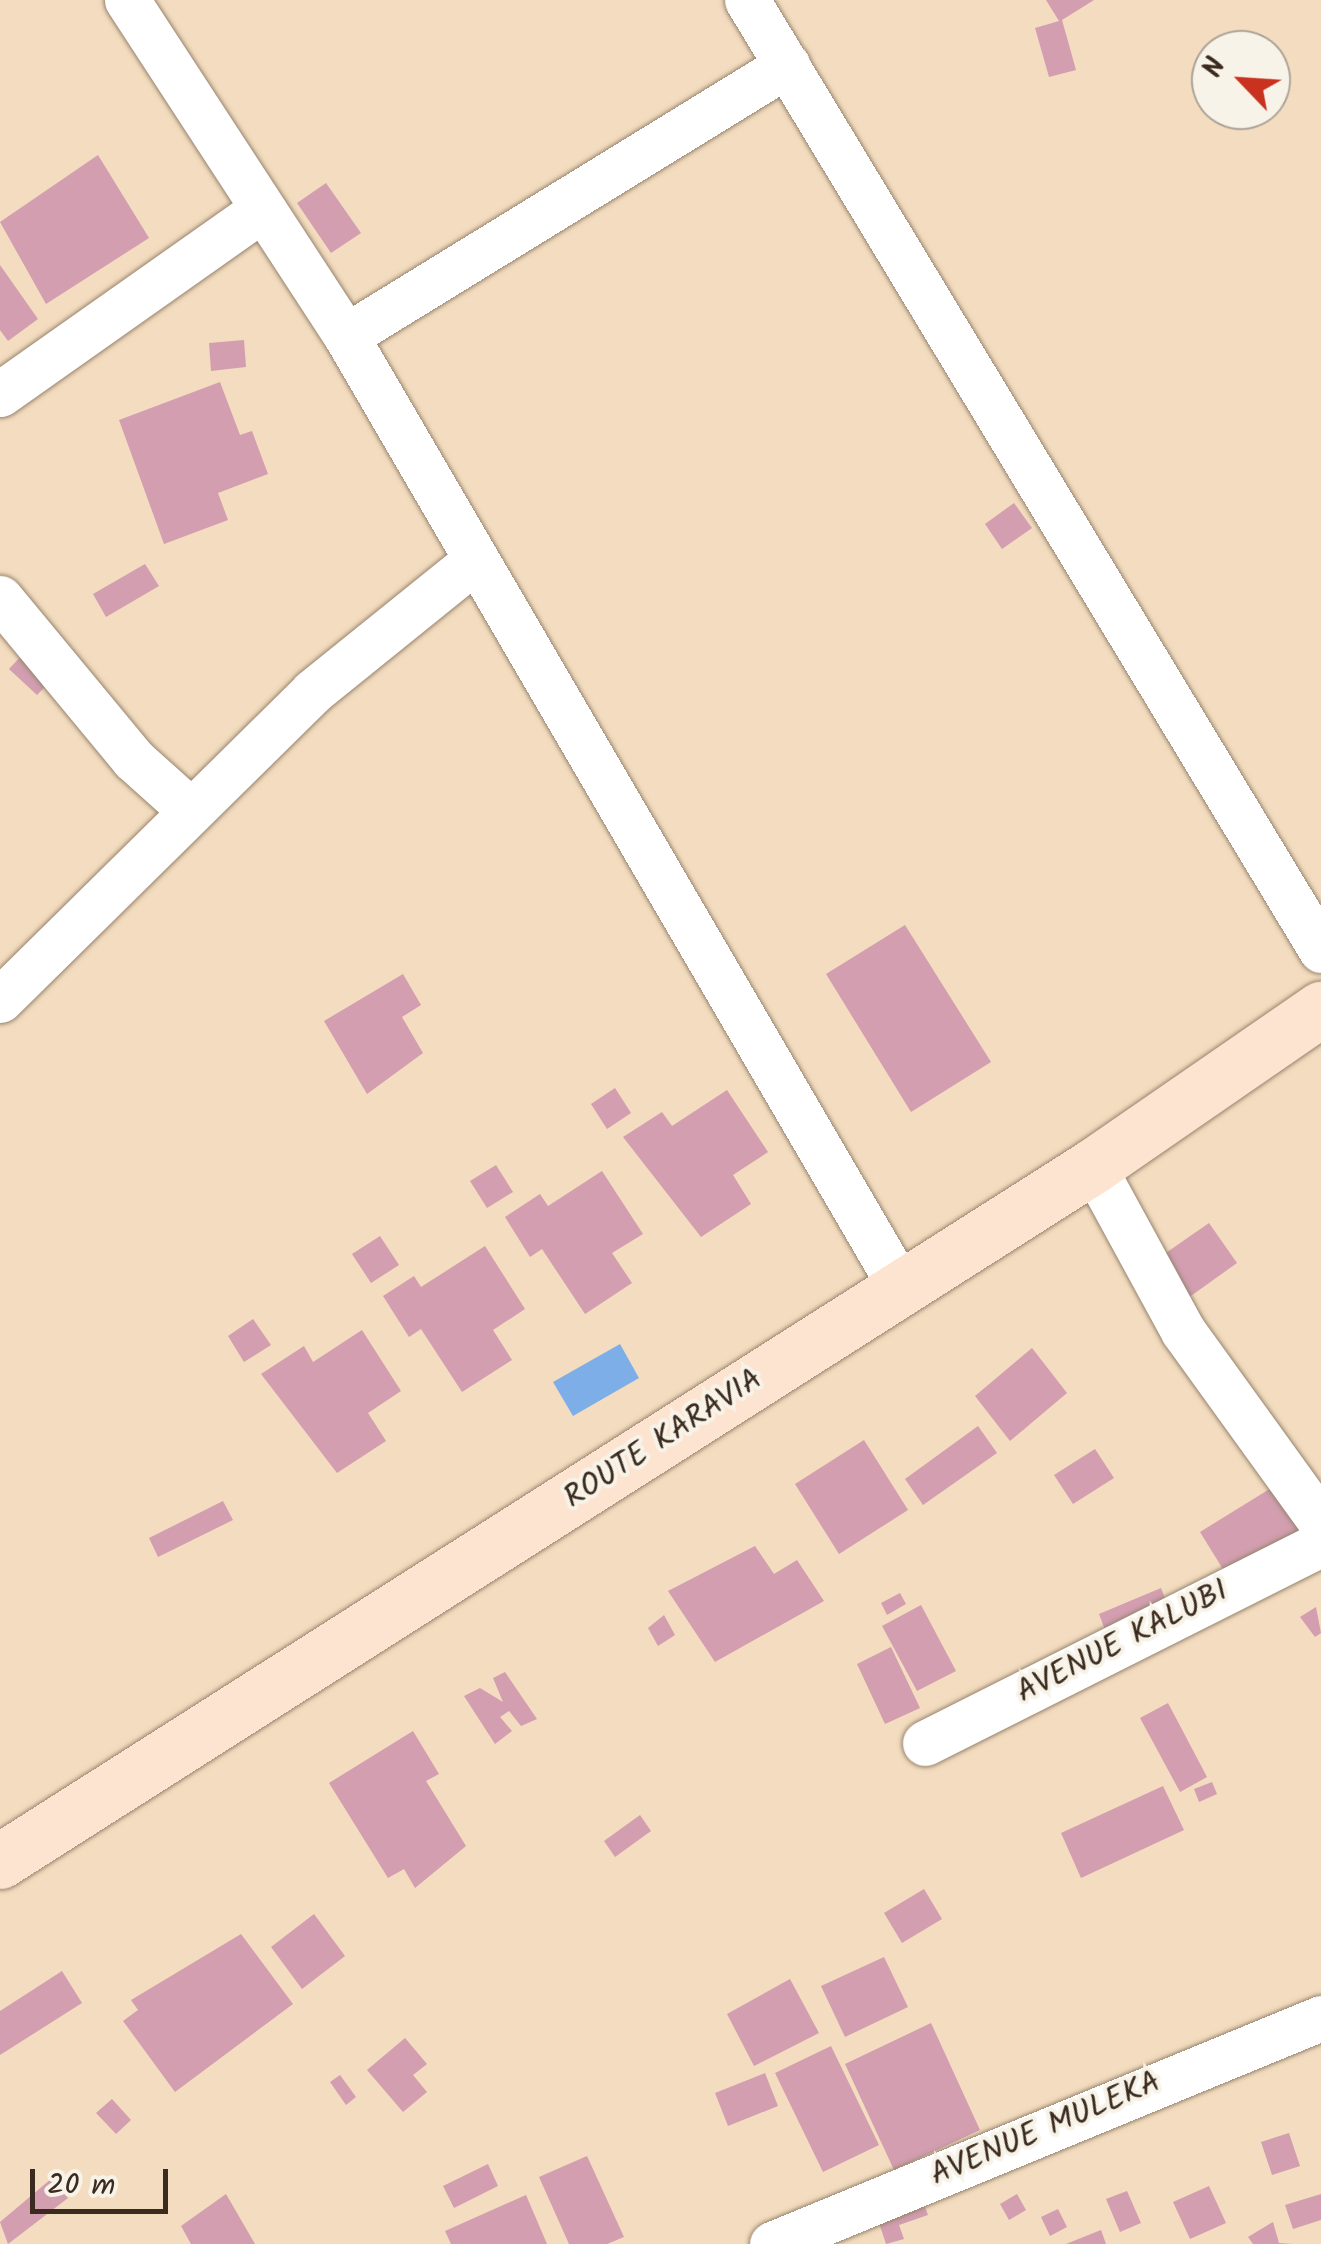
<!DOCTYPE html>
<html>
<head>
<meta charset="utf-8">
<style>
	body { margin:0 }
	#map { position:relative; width:1321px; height:2244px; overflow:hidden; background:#f3dcbf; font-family:Kalam,sans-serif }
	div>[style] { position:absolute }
	.water>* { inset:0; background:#7daee8 }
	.building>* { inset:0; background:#d29eb0 }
	.roads { filter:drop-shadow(0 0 2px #97836e) drop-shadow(0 0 2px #97836e) }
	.street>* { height:45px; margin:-22.5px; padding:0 22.5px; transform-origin:22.5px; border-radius:22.5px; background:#fff }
	.secondary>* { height:55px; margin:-27.5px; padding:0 27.5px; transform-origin:27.5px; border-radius:27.5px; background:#fde4d0 }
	span { translate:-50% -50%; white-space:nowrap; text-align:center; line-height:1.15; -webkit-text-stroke:8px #f7f3e8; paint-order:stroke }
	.street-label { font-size:32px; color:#3b2a1e }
	.north { position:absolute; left:1191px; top:30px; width:100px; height:100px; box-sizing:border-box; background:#f7f3e8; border:2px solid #aca397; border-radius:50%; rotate:295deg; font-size:28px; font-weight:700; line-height:40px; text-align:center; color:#3b2a1e }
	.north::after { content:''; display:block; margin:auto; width:35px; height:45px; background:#c8321e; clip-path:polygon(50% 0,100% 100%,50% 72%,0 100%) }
	.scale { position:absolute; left:30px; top:2169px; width:138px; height:45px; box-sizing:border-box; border:5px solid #3b2a1e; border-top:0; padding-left:12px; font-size:30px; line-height:35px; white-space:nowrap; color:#3b2a1e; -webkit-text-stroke:8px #f7f3e8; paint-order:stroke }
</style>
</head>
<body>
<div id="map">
	<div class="water">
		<div style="clip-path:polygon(620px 1344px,639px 1378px,573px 1416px,553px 1382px)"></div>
	</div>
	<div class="building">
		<div style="clip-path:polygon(1046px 0,1094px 0,1062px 20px,1076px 70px,1049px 77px,1035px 28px,1059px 21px)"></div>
		<div style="clip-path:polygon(98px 155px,149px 238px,46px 304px,0 222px)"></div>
		<div style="clip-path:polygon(326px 183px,361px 233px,331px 253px,297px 203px)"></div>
		<div style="clip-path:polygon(0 265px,38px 319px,8px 341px,0 330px)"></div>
		<div style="clip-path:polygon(244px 340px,246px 367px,211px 371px,209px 343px)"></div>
		<div style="clip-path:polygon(220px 382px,240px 435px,252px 431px,268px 474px,218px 493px,228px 520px,164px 544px,119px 420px)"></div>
		<div style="clip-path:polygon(1014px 503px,1032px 528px,1002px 549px,985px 524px)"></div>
		<div style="clip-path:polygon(145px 564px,159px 586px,106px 617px,93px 594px)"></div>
		<div style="clip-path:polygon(24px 653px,52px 680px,37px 695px,9px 669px)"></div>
		<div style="clip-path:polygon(905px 925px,991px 1062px,911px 1112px,826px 974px)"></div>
		<div style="clip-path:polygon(403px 974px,421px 1005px,402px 1017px,423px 1053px,367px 1094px,324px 1021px)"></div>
		<div style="clip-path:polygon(615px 1088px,631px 1113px,607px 1129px,591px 1104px)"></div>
		<div style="clip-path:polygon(727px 1090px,768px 1152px,733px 1175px,751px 1204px,701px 1237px,623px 1137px,662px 1112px,672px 1126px)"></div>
		<div style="clip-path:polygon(496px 1165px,513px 1192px,487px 1208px,470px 1181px)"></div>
		<div style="clip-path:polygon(602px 1171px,643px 1234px,612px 1253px,632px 1283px,585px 1314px,542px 1249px,530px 1257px,505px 1217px,540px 1194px,548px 1206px)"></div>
		<div style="clip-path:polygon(1209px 1223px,1237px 1263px,1188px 1298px,1160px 1257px)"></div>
		<div style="clip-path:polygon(380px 1236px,399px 1265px,371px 1283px,352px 1254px)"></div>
		<div style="clip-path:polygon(485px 1246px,525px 1309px,493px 1330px,512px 1360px,462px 1392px,421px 1329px,409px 1337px,383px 1296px,414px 1276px,421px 1287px)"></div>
		<div style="clip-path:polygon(253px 1319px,271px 1345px,244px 1362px,228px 1336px)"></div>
		<div style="clip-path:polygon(362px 1330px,401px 1391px,368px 1413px,386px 1441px,337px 1473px,261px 1374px,304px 1346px,313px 1362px)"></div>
		<div style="clip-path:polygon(1032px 1348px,1067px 1393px,1010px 1441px,975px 1396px)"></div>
		<div style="clip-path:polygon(978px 1426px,997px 1453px,923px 1505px,905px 1479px)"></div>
		<div style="clip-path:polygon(864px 1440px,908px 1510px,839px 1554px,795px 1484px)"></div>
		<div style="clip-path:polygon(1095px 1449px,1114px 1478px,1073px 1504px,1054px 1475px)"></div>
		<div style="clip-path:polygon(1284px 1480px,1313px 1528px,1229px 1579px,1200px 1532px)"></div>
		<div style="clip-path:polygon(223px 1501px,233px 1520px,158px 1557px,149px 1538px)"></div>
		<div style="clip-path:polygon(755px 1546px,774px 1574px,797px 1560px,824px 1601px,715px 1662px,668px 1591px)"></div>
		<div style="clip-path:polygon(1161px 1588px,1169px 1608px,1107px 1635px,1099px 1614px)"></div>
		<div style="clip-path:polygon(900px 1593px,906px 1604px,887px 1615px,881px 1603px)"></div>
		<div style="clip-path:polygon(921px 1605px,956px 1671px,917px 1691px,882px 1626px)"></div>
		<div style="clip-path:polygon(1316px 1607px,1321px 1633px,1315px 1637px,1300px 1617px)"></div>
		<div style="clip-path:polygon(664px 1615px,675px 1635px,658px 1646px,648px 1628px)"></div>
		<div style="clip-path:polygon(891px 1647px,920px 1708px,885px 1724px,857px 1664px)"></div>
		<div style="clip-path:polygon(505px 1672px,537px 1719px,521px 1726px,509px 1711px,500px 1717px,512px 1731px,495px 1744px,464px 1696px,480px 1688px,503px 1702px,493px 1678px)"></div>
		<div style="clip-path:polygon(1168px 1703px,1207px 1777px,1180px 1792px,1140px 1718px)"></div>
		<div style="clip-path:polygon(413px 1731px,439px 1774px,426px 1781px,466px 1846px,415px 1888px,404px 1869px,388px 1878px,329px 1783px)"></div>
		<div style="clip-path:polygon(1212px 1782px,1217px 1794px,1199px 1802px,1194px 1789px)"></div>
		<div style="clip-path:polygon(1163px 1786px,1184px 1830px,1081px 1878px,1061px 1833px)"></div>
		<div style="clip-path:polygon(640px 1815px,651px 1831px,615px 1857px,604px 1841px)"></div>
		<div style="clip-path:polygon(924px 1889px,942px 1919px,902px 1943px,884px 1913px)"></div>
		<div style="clip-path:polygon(314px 1914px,345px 1956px,302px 1989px,271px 1947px)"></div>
		<div style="clip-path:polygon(241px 1934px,293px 2004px,175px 2092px,123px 2021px,138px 2010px,131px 2000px)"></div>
		<div style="clip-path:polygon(884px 1957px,908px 2007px,845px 2037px,821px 1986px)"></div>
		<div style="clip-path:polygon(62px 1971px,82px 2003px,0 2055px,0 2011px)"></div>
		<div style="clip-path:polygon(790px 1979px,819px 2033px,754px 2066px,727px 2014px)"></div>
		<div style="clip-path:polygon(931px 2023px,980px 2130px,894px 2170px,845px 2064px)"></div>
		<div style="clip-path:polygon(405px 2038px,427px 2064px,413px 2075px,427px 2092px,403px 2112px,367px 2070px)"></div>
		<div style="clip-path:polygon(831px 2046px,879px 2145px,823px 2172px,775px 2073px)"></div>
		<div style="clip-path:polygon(765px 2073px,778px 2106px,728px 2126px,715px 2093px)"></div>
		<div style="clip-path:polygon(340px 2075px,356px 2097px,346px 2105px,330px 2082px)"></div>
		<div style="clip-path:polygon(112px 2099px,131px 2120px,116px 2134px,96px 2113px)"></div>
		<div style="clip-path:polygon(1289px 2133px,1300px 2166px,1272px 2175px,1261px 2142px)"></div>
		<div style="clip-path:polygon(587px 2156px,624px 2237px,607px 2244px,569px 2244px,539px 2177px)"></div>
		<div style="clip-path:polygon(488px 2164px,498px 2186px,454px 2208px,443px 2186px)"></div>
		<div style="clip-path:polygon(51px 2179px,68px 2198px,8px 2244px,0 2222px)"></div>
		<div style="clip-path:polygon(1209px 2186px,1226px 2223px,1190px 2239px,1173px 2202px)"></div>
		<div style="clip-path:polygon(1127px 2191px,1141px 2223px,1120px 2232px,1106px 2199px)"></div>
		<div style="clip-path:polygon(226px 2194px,255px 2244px,191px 2244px,181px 2226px)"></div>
		<div style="clip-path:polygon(1017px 2194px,1026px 2210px,1009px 2220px,1000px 2204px)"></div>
		<div style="clip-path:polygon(1321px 2194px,1321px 2220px,1293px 2229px,1285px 2205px)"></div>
		<div style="clip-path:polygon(526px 2195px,547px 2244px,451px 2244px,445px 2231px)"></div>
		<div style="clip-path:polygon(924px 2204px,928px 2215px,899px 2225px,904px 2239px,886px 2244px,878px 2220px)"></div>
		<div style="clip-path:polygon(1058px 2209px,1067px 2227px,1050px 2236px,1041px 2217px)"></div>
		<div style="clip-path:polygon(1273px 2222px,1279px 2243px,1293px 2244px,1253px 2244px,1248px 2237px)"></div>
		<div style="clip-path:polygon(1101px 2230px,1106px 2244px,1066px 2244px)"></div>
	</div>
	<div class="roads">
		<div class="street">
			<div style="left:127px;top:0;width:401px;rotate:56.9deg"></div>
			<div style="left:346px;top:336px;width:1102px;rotate:59.76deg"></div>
			<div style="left:747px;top:0;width:1110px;rotate:58.86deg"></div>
			<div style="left:346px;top:336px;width:518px;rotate:-31.57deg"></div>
			<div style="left:0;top:394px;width:319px;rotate:-35.2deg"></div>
			<div style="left:0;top:598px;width:209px;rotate:50.4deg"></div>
			<div style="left:133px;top:759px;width:76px;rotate:41.8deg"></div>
			<div style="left:0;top:1000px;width:438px;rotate:-44.6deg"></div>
			<div style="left:312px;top:692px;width:206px;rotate:-38.9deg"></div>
			<div style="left:1093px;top:1166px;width:188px;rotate:61.4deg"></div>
			<div style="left:1183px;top:1331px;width:236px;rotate:54.2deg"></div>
			<div style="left:925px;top:1743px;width:443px;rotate:-26.7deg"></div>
			<div style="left:772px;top:2244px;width:594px;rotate:-22.37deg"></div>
		</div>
		<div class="secondary">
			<div style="left:0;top:1861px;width:1295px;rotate:-32.45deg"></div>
			<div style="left:1093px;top:1166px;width:277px;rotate:-34.6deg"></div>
		</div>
	</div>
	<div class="street-label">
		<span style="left:664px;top:1440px;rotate:-33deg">ROUTE KARAVIA</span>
		<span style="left:1123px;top:1643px;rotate:-27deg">AVENUE KALUBI</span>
		<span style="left:1046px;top:2130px;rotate:-23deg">AVENUE MULEKA</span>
	</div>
	<div class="north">N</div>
	<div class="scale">20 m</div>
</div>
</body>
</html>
